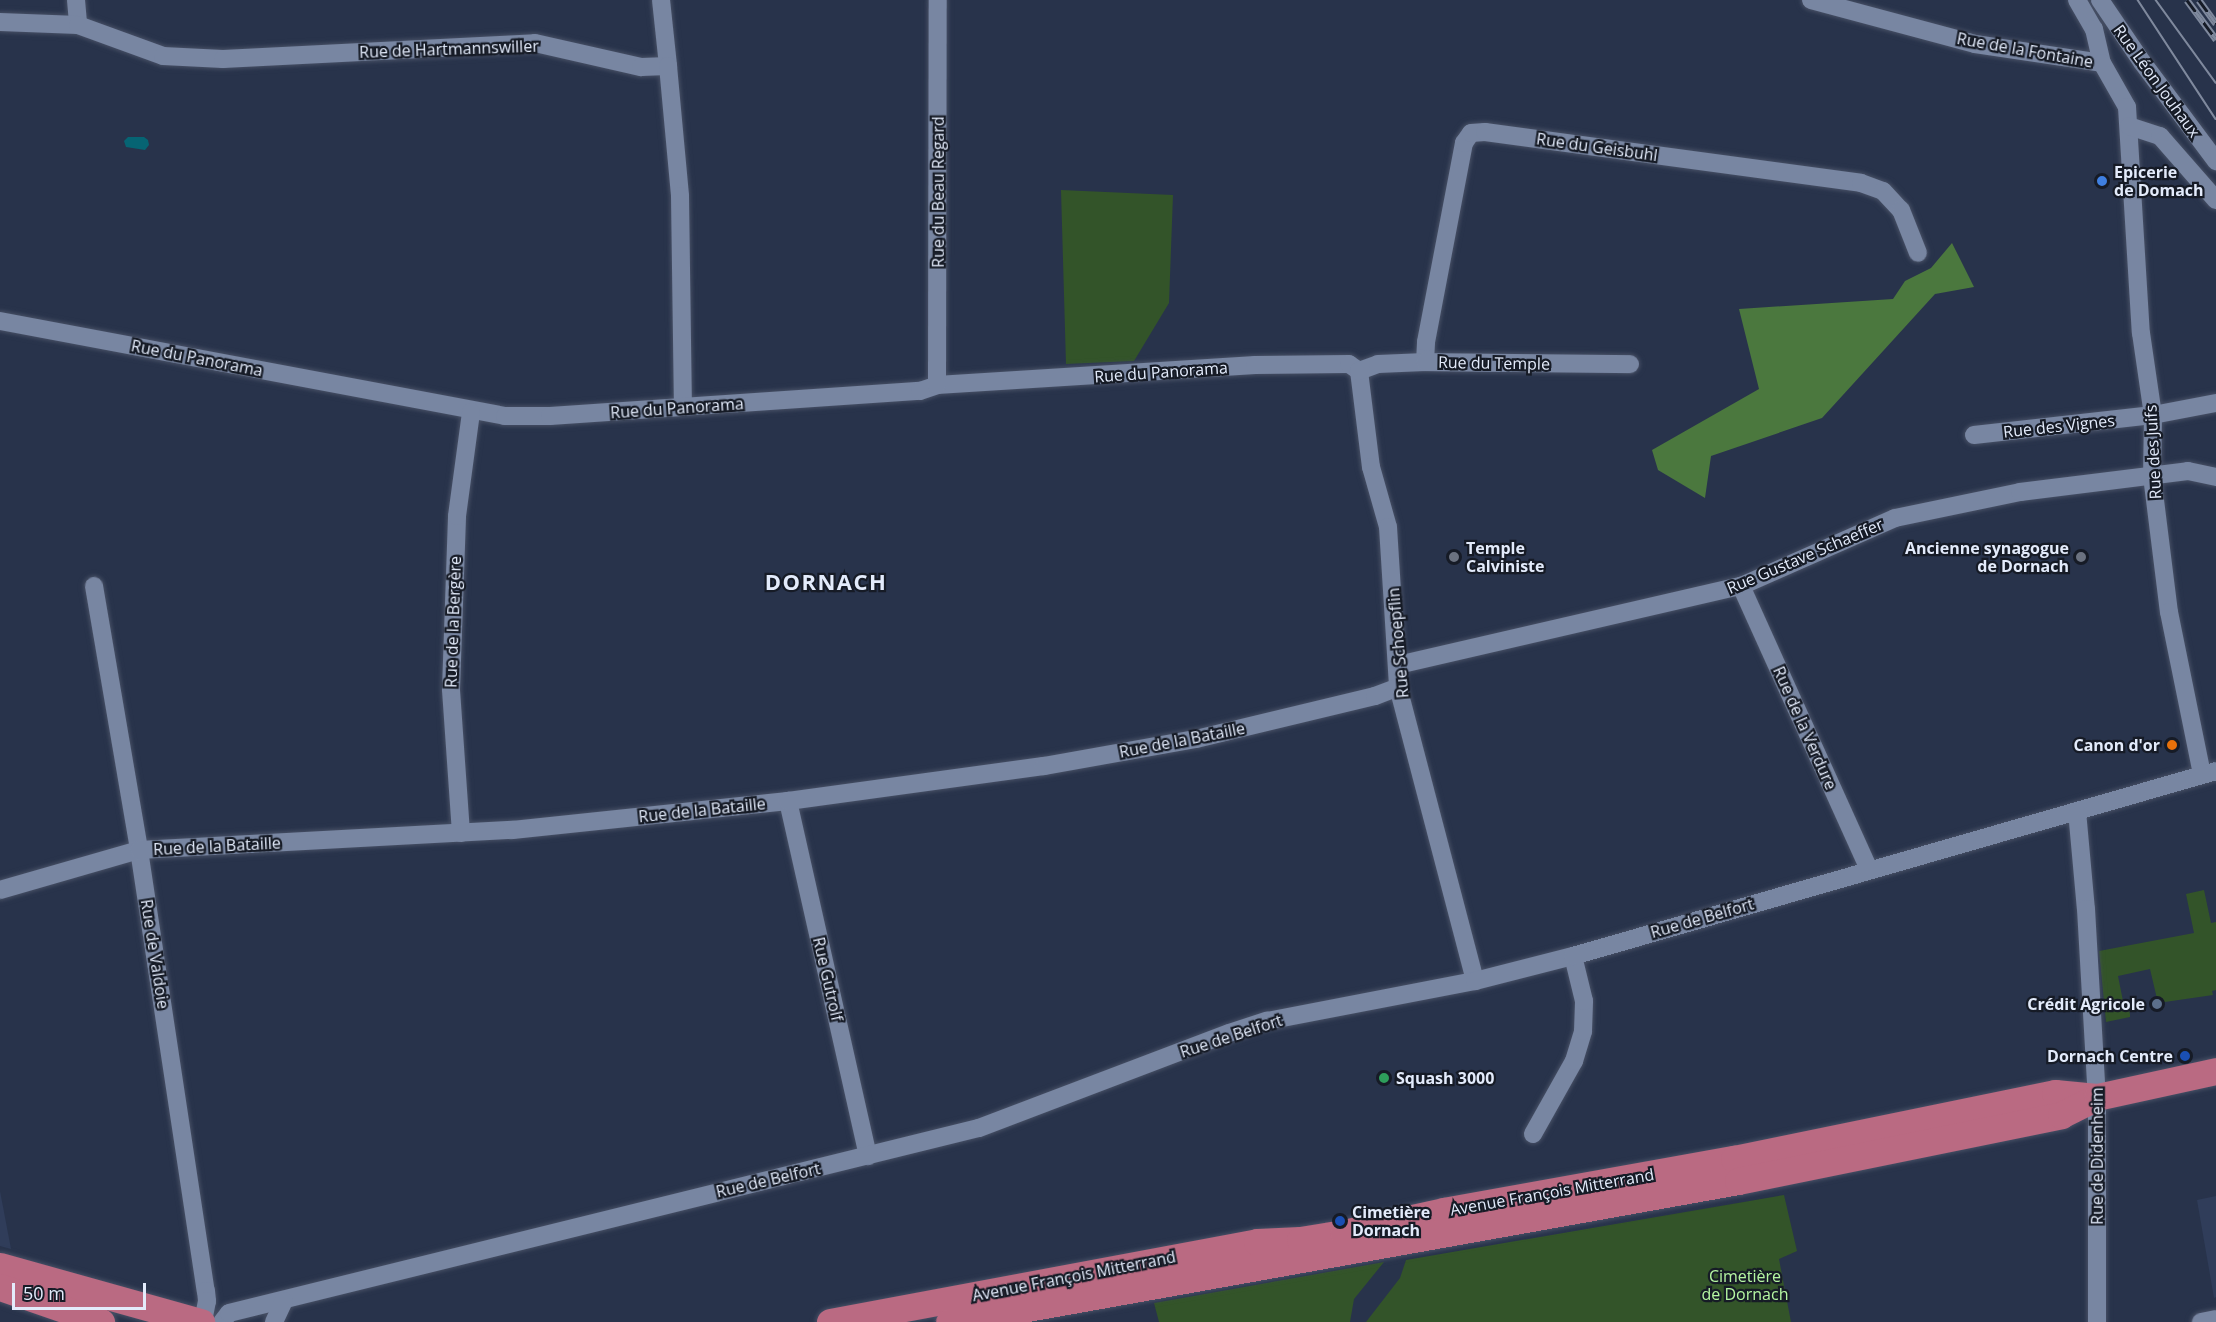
<!DOCTYPE html>
<html>
<head>
<meta charset="utf-8">
<style>
	body { margin:0 }
	#map { position:relative; width:2216px; height:1322px; overflow:hidden; background:#28334b; font-family:"Open Sans",sans-serif }
	div>[style] { position:absolute }
	.built>* { inset:0; background:#303d5a }
	.green>* { inset:0; background:#335429 }
	.forest>* { inset:0; background:#4b783e }
	.water>* { inset:0; background:#066473 }
	.roads { filter:drop-shadow(0 0 2px #475065) drop-shadow(0 0 2px #475065) }
	.street>* { height:18px; margin:-9px; padding:0 9px; transform-origin:9px; border-radius:9px; background:#7886a2 }
	.primary>* { height:27px; margin:-13.5px; padding:0 13.5px; transform-origin:13.5px; border-radius:13.5px; background:#ba6a82 }
	.tram>* { height:1.5px; margin:-0.75px; padding:0 0.75px; transform-origin:0.75px; border-radius:0.75px; background:#7f899d }
	.rail>* { height:7px; margin-top:-3.5px; transform-origin:0; background:repeating-linear-gradient(90deg,#161b26 0 14px,#7f899d 0 28px); box-sizing:border-box; border-block:2px solid #7f899d }
	.dots>* { width:16px; height:16px; translate:-50% -50%; box-sizing:border-box; border:3px solid #161b26; border-radius:50% }
	span { translate:-50% -50%; white-space:nowrap; text-align:center; line-height:1.15; -webkit-text-stroke:4.5px #161b26; paint-order:stroke }
	.street-label { font-size:16px; color:#e3ebfb }
	.poi-label { font-size:16px; color:#e3ebfb; font-weight:700 }
	.left { translate:0 -50%; text-align:left }
	.right { translate:-100% -50%; text-align:right }
	.park-label { font-size:16px; color:#b5f6a2 }
	.district-label { font-size:22px; color:#e3ebfb; font-weight:700; letter-spacing:1.5px }
	.scale { position:absolute; left:12px; top:1283px; width:134px; height:27px; box-sizing:border-box; border:3px solid #e3ebfb; border-top:0; padding-left:8px; font-size:18px; line-height:21px; white-space:nowrap; color:#e3ebfb; -webkit-text-stroke:4px #161b26; paint-order:stroke }
</style>
</head>
<body>
<div id="map">
	<div class="built">
		<div style="clip-path:polygon(0 1191px,11px 1249px,0 1246px)"></div>
		<div style="clip-path:polygon(2216px 1196px,2216px 1297px,2214px 1298px,2197px 1200px)"></div>
	</div>
	<div class="green">
		<div style="clip-path:polygon(1061px 190px,1173px 195px,1169px 303px,1134px 361px,1066px 364px)"></div>
		<div style="clip-path:polygon(2204px 890px,2211px 923px,2216px 922px,2216px 990px,2212px 991px,2213px 995px,2158px 1003px,2150px 969px,2118px 976px,2124px 1006px,2128px 1005px,2130px 1014px,2130px 1017px,2106px 1022px,2099px 951px,2194px 933px,2186px 894px)"></div>
		<div style="clip-path:polygon(1784px 1195px,1797px 1251px,1779px 1259px,1791px 1322px,1366px 1322px,1400px 1278px,1406px 1260px)"></div>
		<div style="clip-path:polygon(1384px 1262px,1354px 1299px,1350px 1322px,1159px 1322px,1154px 1303px)"></div>
	</div>
	<div class="forest">
		<div style="clip-path:polygon(1952px 243px,1974px 287px,1935px 294px,1822px 418px,1711px 456px,1705px 498px,1658px 470px,1652px 450px,1759px 389px,1739px 309px,1893px 299px,1905px 281px,1931px 268px)"></div>
	</div>
	<div class="water">
		<div style="clip-path:polygon(128px 137px,144px 137px,148px 140px,149px 145px,145px 150px,126px 147px,124px 141px)"></div>
	</div>
	<div class="roads">
		<div class="street">
			<div style="left:76px;top:0;width:25px;rotate:85deg"></div>
			<div style="left:661px;top:0;width:66px;rotate:83.9deg"></div>
			<div style="left:1811px;top:0;width:170px;rotate:15deg"></div>
			<div style="left:1975px;top:44px;width:128px;rotate:8.5deg"></div>
			<div style="left:2077px;top:0;width:34px;rotate:60deg"></div>
			<div style="left:2094px;top:29px;width:35px;rotate:77deg"></div>
			<div style="left:2102px;top:63px;width:51px;rotate:60.4deg"></div>
			<div style="left:2127px;top:107px;width:226px;rotate:86.5deg"></div>
			<div style="left:2141px;top:333px;width:83px;rotate:81.7deg"></div>
			<div style="left:2153px;top:415px;width:61px;rotate:90.9deg"></div>
			<div style="left:2152px;top:476px;width:137px;rotate:82.9deg"></div>
			<div style="left:2169px;top:612px;width:165px;rotate:78.5deg"></div>
			<div style="left:2100px;top:0;width:75px;rotate:55.9deg"></div>
			<div style="left:2142px;top:62px;width:124px;rotate:53.2deg"></div>
			<div style="left:0;top:22px;width:78px;rotate:2.2deg"></div>
			<div style="left:78px;top:25px;width:90px;rotate:20deg"></div>
			<div style="left:163px;top:56px;width:60px;rotate:2.9deg"></div>
			<div style="left:223px;top:59px;width:312px;rotate:-2.9deg"></div>
			<div style="left:535px;top:43px;width:109px;rotate:12.8deg"></div>
			<div style="left:641px;top:67px;width:27px;rotate:-2deg"></div>
			<div style="left:668px;top:66px;width:131px;rotate:84.7deg"></div>
			<div style="left:680px;top:196px;width:211px;rotate:89.2deg"></div>
			<div style="left:2129px;top:126px;width:33px;rotate:18deg"></div>
			<div style="left:2160px;top:136px;width:85px;rotate:48.8deg"></div>
			<div style="left:0;top:321px;width:514px;rotate:10.65deg"></div>
			<div style="left:505px;top:416px;width:45px"></div>
			<div style="left:550px;top:416px;width:371px;rotate:-3.9deg"></div>
			<div style="left:920px;top:391px;width:18px;rotate:-19deg"></div>
			<div style="left:937px;top:385px;width:319px;rotate:-3.6deg"></div>
			<div style="left:1255px;top:365px;width:94px;rotate:-0.6deg"></div>
			<div style="left:1349px;top:364px;width:12px;rotate:35deg"></div>
			<div style="left:1425px;top:362px;width:20px;rotate:-87deg"></div>
			<div style="left:1426px;top:342px;width:203px;rotate:-79.2deg"></div>
			<div style="left:1464px;top:143px;width:12px;rotate:-55deg"></div>
			<div style="left:1471px;top:133px;width:14px;rotate:-4deg"></div>
			<div style="left:1485px;top:132px;width:379px;rotate:7.7deg"></div>
			<div style="left:1861px;top:183px;width:23px;rotate:20deg"></div>
			<div style="left:1883px;top:191px;width:26px;rotate:47deg"></div>
			<div style="left:1901px;top:210px;width:46px;rotate:68.4deg"></div>
			<div style="left:1359px;top:371px;width:97px;rotate:82.9deg"></div>
			<div style="left:1371px;top:467px;width:62px;rotate:74.2deg"></div>
			<div style="left:1388px;top:527px;width:160px;rotate:86.4deg"></div>
			<div style="left:1398px;top:687px;width:304px;rotate:75.3deg"></div>
			<div style="left:1359px;top:371px;width:20px;rotate:-20deg"></div>
			<div style="left:1378px;top:364px;width:47px;rotate:-2.4deg"></div>
			<div style="left:1425px;top:362px;width:205px;rotate:0.6deg"></div>
			<div style="left:937px;top:385px;width:385px;rotate:-89.9deg"></div>
			<div style="left:1974px;top:435px;width:180px;rotate:-6.4deg"></div>
			<div style="left:2153px;top:415px;width:64px;rotate:-10.8deg"></div>
			<div style="left:94px;top:586px;width:268px;rotate:80.3deg"></div>
			<div style="left:139px;top:850px;width:446px;rotate:81.4deg"></div>
			<div style="left:206px;top:1291px;width:10px;rotate:84deg"></div>
			<div style="left:207px;top:1301px;width:21px;rotate:101deg"></div>
			<div style="left:1741px;top:586px;width:311px;rotate:65.7deg"></div>
			<div style="left:1398px;top:665px;width:352px;rotate:-13deg"></div>
			<div style="left:1741px;top:586px;width:168px;rotate:-23.8deg"></div>
			<div style="left:1895px;top:518px;width:128px;rotate:-11.7deg"></div>
			<div style="left:2020px;top:492px;width:169px;rotate:-7.1deg"></div>
			<div style="left:2188px;top:471px;width:29px;rotate:12deg"></div>
			<div style="left:788px;top:801px;width:364px;rotate:77.3deg"></div>
			<div style="left:2077px;top:811px;width:98px;rotate:84.8deg"></div>
			<div style="left:2086px;top:909px;width:188px;rotate:86.7deg"></div>
			<div style="left:2097px;top:1097px;width:225px;rotate:90deg"></div>
			<div style="left:461px;top:833px;width:144px;rotate:-94deg"></div>
			<div style="left:451px;top:689px;width:173px;rotate:-88deg"></div>
			<div style="left:457px;top:516px;width:105px;rotate:-82.3deg"></div>
			<div style="left:0;top:890px;width:145px;rotate:-16.1deg"></div>
			<div style="left:139px;top:850px;width:374px;rotate:-3.1deg"></div>
			<div style="left:512px;top:830px;width:278px;rotate:-6deg"></div>
			<div style="left:788px;top:801px;width:258px;rotate:-7.8deg"></div>
			<div style="left:1044px;top:766px;width:154px;rotate:-10.1deg"></div>
			<div style="left:1196px;top:739px;width:184px;rotate:-13.5deg"></div>
			<div style="left:1375px;top:696px;width:25px;rotate:-21deg"></div>
			<div style="left:1533px;top:1134px;width:84px;rotate:-60.7deg"></div>
			<div style="left:1574px;top:1061px;width:31px;rotate:-73deg"></div>
			<div style="left:1583px;top:1031px;width:30px;rotate:-88deg"></div>
			<div style="left:1584px;top:1001px;width:46px;rotate:-103.7deg"></div>
			<div style="left:222px;top:1322px;width:11px;rotate:-52deg"></div>
			<div style="left:229px;top:1313px;width:772px;rotate:-13.86deg"></div>
			<div style="left:979px;top:1128px;width:267px;rotate:-20.8deg"></div>
			<div style="left:1229px;top:1033px;width:40px;rotate:-18deg"></div>
			<div style="left:1267px;top:1021px;width:212px;rotate:-10.9deg"></div>
			<div style="left:1475px;top:981px;width:101px;rotate:-14.3deg"></div>
			<div style="left:1573px;top:956px;width:669px;rotate:-16.05deg"></div>
			<div style="left:274px;top:1322px;width:23px;rotate:-65deg"></div>
			<div style="left:2201px;top:1322px;width:15px;rotate:-11deg"></div>
		</div>
		<div class="primary">
			<div style="left:0;top:1266px;width:209px;rotate:15.6deg"></div>
			<div style="left:0;top:1287px;width:107px;rotate:19.1deg"></div>
			<div style="left:830px;top:1322px;width:434px;rotate:-10.6deg"></div>
			<div style="left:1257px;top:1242px;width:43px;rotate:-2.7deg"></div>
			<div style="left:1300px;top:1240px;width:44px;rotate:-9.2deg"></div>
			<div style="left:1343px;top:1233px;width:103px;rotate:-12.3deg"></div>
			<div style="left:1444px;top:1211px;width:295px;rotate:-10.2deg"></div>
			<div style="left:1734px;top:1159px;width:328px;rotate:-11.6deg"></div>
			<div style="left:2055px;top:1093px;width:42px;rotate:5.4deg"></div>
			<div style="left:949px;top:1322px;width:801px;rotate:-10.13deg"></div>
			<div style="left:1738px;top:1181px;width:330px;rotate:-11.5deg"></div>
			<div style="left:2061px;top:1115px;width:40px;rotate:-26.6deg"></div>
			<div style="left:2097px;top:1097px;width:122px;rotate:-12.3deg"></div>
		</div>
	</div>
	<div class="tram">
		<div style="left:2138px;top:0;width:142px;rotate:56.8deg"></div>
		<div style="left:2156px;top:0;width:102px;rotate:54.1deg"></div>
	</div>
	<div class="rail">
		<div style="left:2187px;top:0;width:49px;rotate:53.4deg"></div>
		<div style="left:2199px;top:0;width:29px;rotate:54deg"></div>
	</div>
	<div class="dots">
		<div style="left:2102px;top:181px;background:#3f7fe0"></div>
		<div style="left:1454px;top:557px;background:#6b7280"></div>
		<div style="left:2081px;top:557px;background:#6b7280"></div>
		<div style="left:2172px;top:745px;background:#e8710a"></div>
		<div style="left:2157px;top:1004px;background:#5c6f8a"></div>
		<div style="left:2185px;top:1056px;background:#1a4fb4"></div>
		<div style="left:1384px;top:1078px;background:#2e9e5b"></div>
		<div style="left:1340px;top:1221px;background:#1a4fb4"></div>
	</div>
	<div class="street-label">
		<span style="left:449px;top:49px;rotate:-2deg">Rue de Hartmannswiller</span>
		<span style="left:2025px;top:50px;rotate:10deg">Rue de la Fontaine</span>
		<span style="left:2157px;top:81px;rotate:54deg">Rue Léon Jouhaux</span>
		<span style="left:1597px;top:147px;rotate:8deg">Rue du Geisbuhl</span>
		<span style="left:938px;top:192px;rotate:-90deg">Rue du Beau Regard</span>
		<span style="left:197px;top:358px;rotate:11deg">Rue du Panorama</span>
		<span style="left:1494px;top:363px;rotate:1deg">Rue du Temple</span>
		<span style="left:1161px;top:372px;rotate:-4deg">Rue du Panorama</span>
		<span style="left:677px;top:408px;rotate:-4deg">Rue du Panorama</span>
		<span style="left:2059px;top:426px;rotate:-6deg">Rue des Vignes</span>
		<span style="left:2153px;top:452px;rotate:-93deg">Rue des Juifs</span>
		<span style="left:1805px;top:556px;rotate:-23deg">Rue Gustave Schaeffer</span>
		<span style="left:453px;top:622px;rotate:-88deg">Rue de la Bergère</span>
		<span style="left:1398px;top:643px;rotate:-95deg">Rue Schoepflin</span>
		<span style="left:1805px;top:728px;rotate:66deg">Rue de la Verdure</span>
		<span style="left:1182px;top:740px;rotate:-11deg">Rue de la Bataille</span>
		<span style="left:702px;top:810px;rotate:-6deg">Rue de la Bataille</span>
		<span style="left:217px;top:846px;rotate:-3deg">Rue de la Bataille</span>
		<span style="left:1702px;top:918px;rotate:-16deg">Rue de Belfort</span>
		<span style="left:155px;top:954px;rotate:81deg">Rue de Valdoie</span>
		<span style="left:828px;top:979px;rotate:77deg">Rue Gutrolf</span>
		<span style="left:1231px;top:1036px;rotate:-18deg">Rue de Belfort</span>
		<span style="left:2097px;top:1156px;rotate:-90deg">Rue de Didenheim</span>
		<span style="left:768px;top:1180px;rotate:-13deg">Rue de Belfort</span>
		<span style="left:1552px;top:1192px;rotate:-10deg">Avenue François Mitterrand</span>
		<span style="left:1074px;top:1276px;rotate:-11deg">Avenue François Mitterrand</span>
	</div>
	<div class="poi-label">
		<span class="left" style="left:2114px;top:181px">Epicerie<br>de Domach</span>
		<span class="left" style="left:1466px;top:557px">Temple<br>Calviniste</span>
		<span class="right" style="left:2069px;top:557px">Ancienne synagogue<br>de Dornach</span>
		<span class="right" style="left:2160px;top:745px">Canon d'or</span>
		<span class="right" style="left:2145px;top:1004px">Crédit Agricole</span>
		<span class="right" style="left:2173px;top:1056px">Dornach Centre</span>
		<span class="left" style="left:1396px;top:1078px">Squash 3000</span>
		<span class="left" style="left:1352px;top:1221px">Cimetière<br>Dornach</span>
	</div>
	<div class="park-label">
		<span style="left:1745px;top:1285px">Cimetière<br>de Dornach</span>
	</div>
	<div class="district-label">
		<span style="left:826px;top:582px">DORNACH</span>
	</div>
	<div class="scale">50 m</div>
</div>
</body>
</html>
